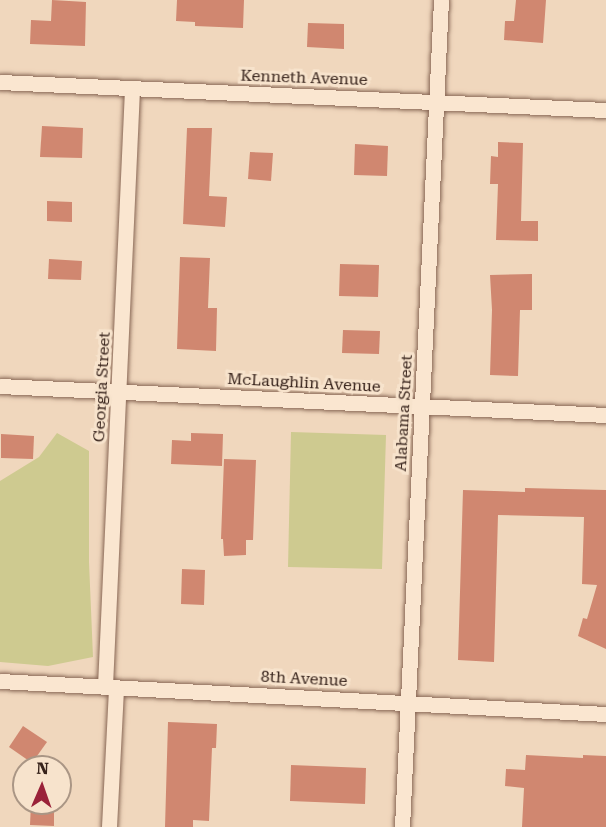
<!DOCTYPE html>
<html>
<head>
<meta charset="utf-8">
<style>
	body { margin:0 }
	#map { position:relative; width:606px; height:827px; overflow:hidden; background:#f0d7bd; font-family:"Roboto Serif",serif }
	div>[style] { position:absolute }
	.green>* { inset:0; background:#ceca90 }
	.building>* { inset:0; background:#d08770 }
	.roads { filter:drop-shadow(0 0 2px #886755) drop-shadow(0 0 2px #886755) }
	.street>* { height:15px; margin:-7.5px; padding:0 7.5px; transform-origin:7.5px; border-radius:7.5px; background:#fae6d0 }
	span { translate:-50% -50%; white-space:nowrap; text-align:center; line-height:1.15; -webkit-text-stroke:6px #f7e3cc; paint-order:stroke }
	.street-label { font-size:16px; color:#37231b }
	.north { position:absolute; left:12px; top:755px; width:60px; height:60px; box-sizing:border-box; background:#f7e3cc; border:2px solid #aa9685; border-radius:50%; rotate:2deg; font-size:16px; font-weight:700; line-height:24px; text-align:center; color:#37231b }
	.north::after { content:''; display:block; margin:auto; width:21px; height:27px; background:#9a2239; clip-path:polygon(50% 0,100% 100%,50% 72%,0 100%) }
</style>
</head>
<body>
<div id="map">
	<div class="green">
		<div style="clip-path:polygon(291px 432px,386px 435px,382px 569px,288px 567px)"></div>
		<div style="clip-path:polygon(57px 433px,89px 451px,89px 562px,93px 657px,48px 666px,0 662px,0 481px,39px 457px)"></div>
	</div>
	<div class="building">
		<div style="clip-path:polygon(52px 0,86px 2px,85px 46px,30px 44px,31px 20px,51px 21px)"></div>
		<div style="clip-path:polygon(177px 0,244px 0,243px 28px,195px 26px,195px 22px,176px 21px)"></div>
		<div style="clip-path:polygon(516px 0,546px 0,543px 43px,504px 40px,505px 21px,514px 21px)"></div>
		<div style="clip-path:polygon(308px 23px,344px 24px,344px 49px,307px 47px)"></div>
		<div style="clip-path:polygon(42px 126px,83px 128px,82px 158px,40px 157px)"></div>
		<div style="clip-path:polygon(187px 128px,212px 128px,209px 196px,227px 197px,225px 227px,183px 224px)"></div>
		<div style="clip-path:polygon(498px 142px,523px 143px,521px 221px,538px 221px,538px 241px,496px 240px,498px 184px,490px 184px,491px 156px,498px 157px)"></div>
		<div style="clip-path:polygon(355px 144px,388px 146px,387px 176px,354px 175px)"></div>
		<div style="clip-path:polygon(250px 152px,273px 153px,271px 181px,248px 179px)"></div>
		<div style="clip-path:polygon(47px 201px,72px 202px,72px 222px,47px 221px)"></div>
		<div style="clip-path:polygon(180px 257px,210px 258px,208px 308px,217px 308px,216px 351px,177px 349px)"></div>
		<div style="clip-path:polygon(49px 259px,82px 261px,81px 280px,48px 279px)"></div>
		<div style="clip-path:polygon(340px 264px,379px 265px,378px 297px,339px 296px)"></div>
		<div style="clip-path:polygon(532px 274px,532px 310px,520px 310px,518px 376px,490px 375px,492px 310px,490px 275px)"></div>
		<div style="clip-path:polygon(343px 330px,380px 331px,379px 354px,342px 353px)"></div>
		<div style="clip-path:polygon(191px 433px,223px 434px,222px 466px,171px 464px,172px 440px,191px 441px)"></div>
		<div style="clip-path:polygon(1px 434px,34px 436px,33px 459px,1px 458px)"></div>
		<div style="clip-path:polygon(224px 459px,256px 460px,253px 540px,246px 540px,246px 555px,224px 556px,223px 539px,221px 539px)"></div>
		<div style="clip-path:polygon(525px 488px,606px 490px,606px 649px,578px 636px,583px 618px,587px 619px,597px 585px,582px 584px,584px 517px,498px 515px,494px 662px,458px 660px,463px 490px,525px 492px)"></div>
		<div style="clip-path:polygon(182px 569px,205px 570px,204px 605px,181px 604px)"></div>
		<div style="clip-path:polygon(168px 722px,217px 724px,216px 748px,212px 748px,209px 821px,193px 820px,193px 827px,165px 827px)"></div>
		<div style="clip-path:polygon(23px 726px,47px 742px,32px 763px,9px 747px)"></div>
		<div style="clip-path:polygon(526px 755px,583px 758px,583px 755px,606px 756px,606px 827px,522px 827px,524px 788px,505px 786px,506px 769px,525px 770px)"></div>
		<div style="clip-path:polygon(291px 765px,366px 768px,365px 804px,290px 801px)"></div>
		<div style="clip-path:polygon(31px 803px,54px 803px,54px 826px,30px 825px)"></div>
	</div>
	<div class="roads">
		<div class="street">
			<div style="left:0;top:82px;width:607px;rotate:2.65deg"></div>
			<div style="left:0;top:386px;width:607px;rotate:2.74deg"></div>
			<div style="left:0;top:681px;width:607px;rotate:3.12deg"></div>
			<div style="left:105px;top:686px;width:598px;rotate:-87.41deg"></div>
			<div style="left:109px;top:827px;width:140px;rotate:-87.1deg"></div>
			<div style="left:402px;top:827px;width:828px;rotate:-87.3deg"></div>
		</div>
	</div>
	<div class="street-label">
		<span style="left:304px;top:78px;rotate:2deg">Kenneth Avenue</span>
		<span style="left:304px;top:383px;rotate:3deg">McLaughlin Avenue</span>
		<span style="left:102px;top:387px;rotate:-87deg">Georgia Street</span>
		<span style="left:404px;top:413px;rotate:-87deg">Alabama Street</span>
		<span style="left:304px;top:679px;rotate:3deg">8th Avenue</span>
	</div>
	<div class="north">N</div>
</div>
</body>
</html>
